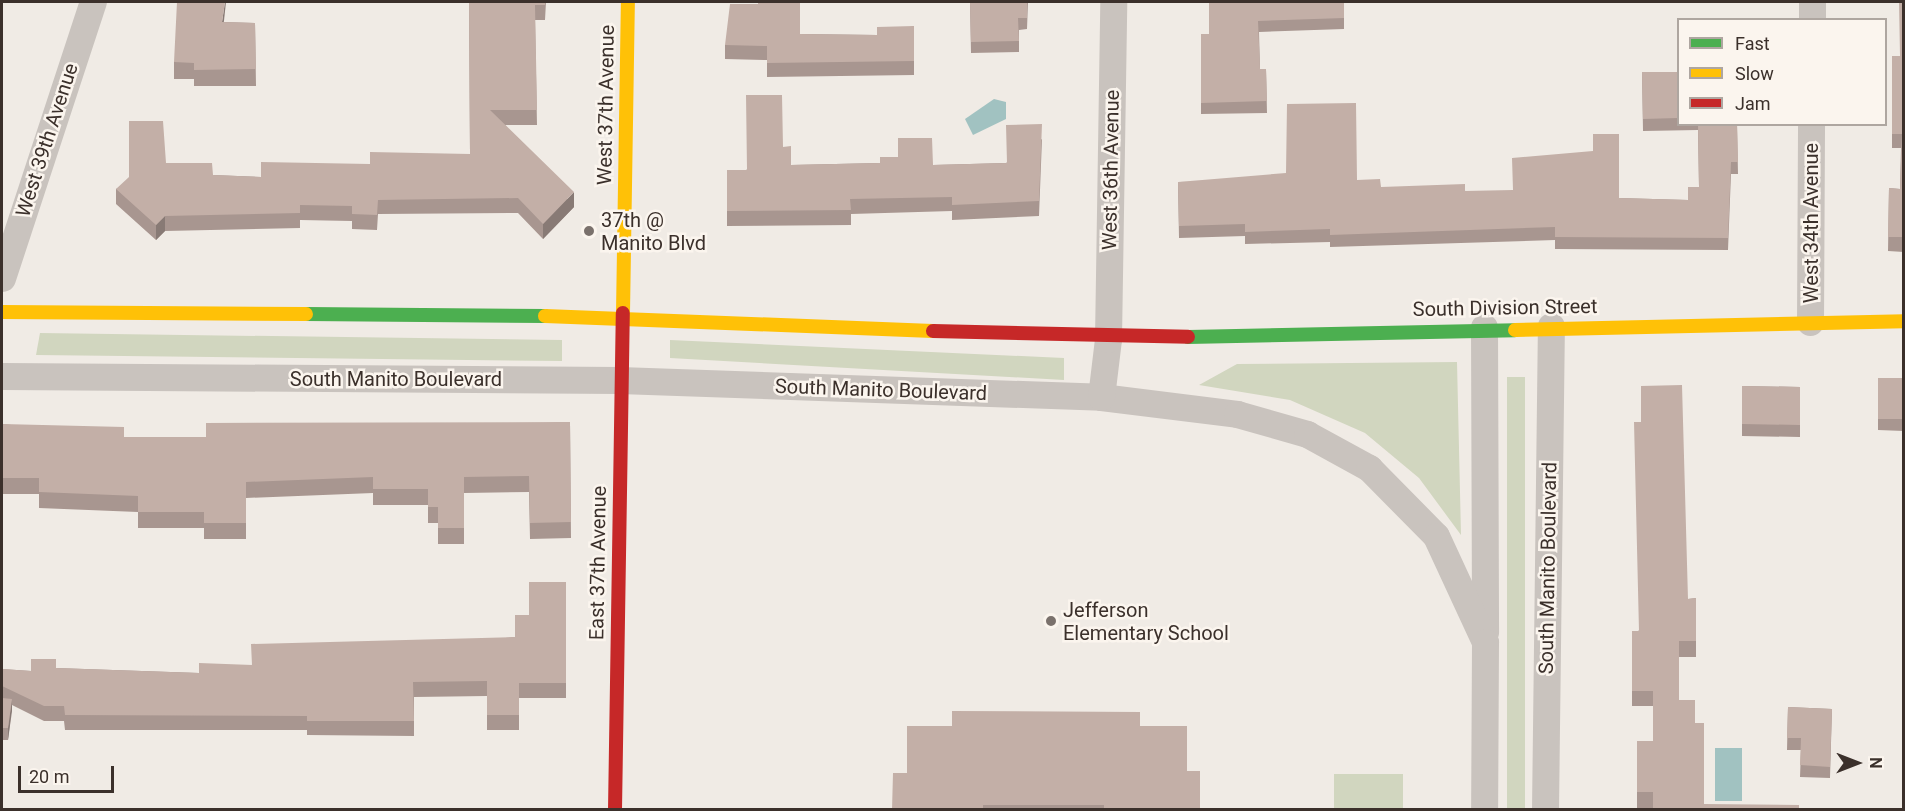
<!DOCTYPE html>
<html>
<head>
<meta charset="utf-8">
<style>
	body { margin:0 }
	#map { position:relative; width:1905px; height:811px; overflow:hidden; background:#f0ebe5; font-family:Roboto,sans-serif }
	div>[style] { position:absolute }
	.green>* { inset:0; background:#d1d6bf }
	.water>* { inset:0; background:#a1c2c1 }
	.street>* { height:27px; margin:-13.5px; padding:0 13.5px; transform-origin:13.5px; border-radius:13.5px; background:#c9c3be }
	.fast>* { height:14px; margin:-7px; padding:0 7px; transform-origin:7px; border-radius:7px; background:#4caf50 }
	.slow>* { height:14px; margin:-7px; padding:0 7px; transform-origin:7px; border-radius:7px; background:#ffc107 }
	.jam>* { height:14px; margin:-7px; padding:0 7px; transform-origin:7px; border-radius:7px; background:#c62828 }
	.wall>* { inset:0; background:#a89690 }
	.shaded-wall>* { inset:0; background:#887a75 }
	.building>* { inset:0; background:#c3afa7 }
	.dots>* { width:16px; height:16px; translate:-50% -50%; box-sizing:border-box; border:3px solid #fbf5ee; border-radius:50% }
	span { translate:-50% -50%; white-space:nowrap; text-align:center; line-height:1.15; -webkit-text-stroke:5px #fbf5ee; paint-order:stroke }
	.street-label { font-size:20px; color:#3b302b }
	.poi-label { font-size:20px; color:#3b302b }
	.left { translate:0 -50%; text-align:left }
	.frame { position:absolute; inset:0; border:3px solid #3b302b; pointer-events:none }
	.legend { position:absolute; left:1677px; top:18px; width:210px; height:108px; box-sizing:border-box; background:#fbf5ee; border:2px solid #aea6a0; margin:0; padding:8px 10px; list-style:none; font-size:18px; color:#3b302b }
	.legend li { display:flex; align-items:center; gap:12px; height:30px }
	.legend b { width:30px; border:2px solid #aea6a0 }
	.north { position:absolute; left:1827px; top:733px; width:60px; height:60px; -webkit-text-stroke:4px #fbf5ee; paint-order:stroke; rotate:90deg; font-size:16px; font-weight:700; line-height:24px; text-align:center; color:#3b302b }
	.north::after { content:''; display:block; margin:auto; width:21px; height:27px; background:#3b302b; clip-path:polygon(50% 0,100% 100%,50% 72%,0 100%) }
	.scale { position:absolute; left:18px; top:766px; width:96px; height:27px; box-sizing:border-box; border:3px solid #3b302b; border-top:0; padding-left:8px; font-size:18px; line-height:21px; white-space:nowrap; color:#3b302b; -webkit-text-stroke:4px #fbf5ee; paint-order:stroke }
</style>
</head>
<body>
<div id="map">
	<div class="green">
		<div style="clip-path:polygon(40px 333px,562px 340px,562px 361px,36px 355px)"></div>
		<div style="clip-path:polygon(670px 340px,1064px 358px,1064px 380px,670px 358px)"></div>
		<div style="clip-path:polygon(1457px 362px,1461px 535px,1419px 478px,1365px 433px,1290px 400px,1199px 385px,1237px 364px)"></div>
		<div style="clip-path:polygon(1507px 377px,1525px 377px,1525px 810px,1507px 809px)"></div>
		<div style="clip-path:polygon(1334px 774px,1403px 774px,1403px 809px,1334px 809px)"></div>
	</div>
	<div class="water">
		<div style="clip-path:polygon(994px 99px,1006px 102px,1006px 119px,973px 135px,965px 119px)"></div>
		<div style="clip-path:polygon(1715px 748px,1742px 748px,1742px 801px,1715px 801px)"></div>
	</div>
	<div class="street">
		<div style="left:1812px;top:20px;width:18px;rotate:-90deg"></div>
		<div style="left:2px;top:278px;width:291px;rotate:-71.8deg"></div>
		<div style="left:1810px;top:322px;width:198px;rotate:-89.7deg"></div>
		<div style="left:1484px;top:327px;width:305px;rotate:89.8deg"></div>
		<div style="left:2px;top:376px;width:617px;rotate:0.37deg"></div>
		<div style="left:619px;top:380px;width:482px;rotate:2deg"></div>
		<div style="left:1101px;top:397px;width:137px;rotate:7.1deg"></div>
		<div style="left:1237px;top:414px;width:73px;rotate:15.9deg"></div>
		<div style="left:1307px;top:434px;width:71px;rotate:28.7deg"></div>
		<div style="left:1369px;top:468px;width:95px;rotate:45.4deg"></div>
		<div style="left:1436px;top:536px;width:117px;rotate:65.2deg"></div>
		<div style="left:1485px;top:642px;width:168px;rotate:90.3deg"></div>
		<div style="left:1101px;top:397px;width:58px;rotate:-83.1deg"></div>
		<div style="left:1108px;top:339px;width:337px;rotate:-89.1deg"></div>
		<div style="left:1545px;top:810px;width:484px;rotate:-89.3deg"></div>
	</div>
	<div class="fast">
		<div style="left:306px;top:314px;width:239px;rotate:0.5deg"></div>
		<div style="left:1188px;top:337px;width:327px;rotate:-1.2deg"></div>
	</div>
	<div class="slow">
		<div style="left:2px;top:312px;width:304px;rotate:0.4deg"></div>
		<div style="left:623px;top:313px;width:311px;rotate:-89.1deg"></div>
		<div style="left:545px;top:316px;width:388px;rotate:2.2deg"></div>
		<div style="left:1515px;top:330px;width:389px;rotate:-1.3deg"></div>
	</div>
	<div class="jam">
		<div style="left:933px;top:331px;width:255px;rotate:1.3deg"></div>
		<div style="left:615px;top:810px;width:497px;rotate:-89.1deg"></div>
	</div>
	<div class="wall">
		<div style="clip-path:polygon(469px 2px,546px 2px,545px 20px,535px 20px,537px 125px,505px 125px,574px 207px,543px 239px,518px 213px,378px 214px,377px 230px,352px 229px,352px 221px,300px 220px,300px 228px,165px 231px,156px 240px,116px 204px,116px 189px,166px 163px,213px 175px,261px 177px,470px 154px)"></div>
		<div style="clip-path:polygon(970px 2px,1028px 2px,1027px 29px,1019px 30px,1019px 52px,971px 53px)"></div>
		<div style="clip-path:polygon(1209px 2px,1344px 2px,1344px 29px,1259px 32px,1260px 69px,1266px 69px,1267px 113px,1201px 114px,1201px 34px,1209px 34px)"></div>
		<div style="clip-path:polygon(1904px 2px,1904px 252px,1888px 251px,1889px 188px,1900px 189px,1901px 148px,1892px 148px,1892px 56px,1900px 56px)"></div>
		<div style="clip-path:polygon(224px 22px,255px 23px,256px 86px,194px 86px,194px 79px,174px 79px,174px 62px)"></div>
		<div style="clip-path:polygon(914px 26px,914px 75px,767px 77px,767px 60px,725px 59px,725px 45px,800px 34px,877px 35px)"></div>
		<div style="clip-path:polygon(1642px 72px,1678px 72px,1678px 124px,1737px 124px,1738px 174px,1731px 174px,1728px 250px,1555px 249px,1555px 240px,1330px 247px,1330px 242px,1245px 244px,1245px 236px,1179px 238px,1178px 182px,1357px 180px,1381px 187px,1619px 198px,1688px 200px,1699px 187px,1698px 130px,1643px 131px)"></div>
		<div style="clip-path:polygon(1042px 139px,1039px 216px,952px 220px,952px 211px,851px 214px,851px 225px,727px 226px,727px 170px,746px 170px,783px 147px,791px 165px,880px 163px,880px 157px,933px 165px,1006px 163px)"></div>
		<div style="clip-path:polygon(1878px 378px,1904px 378px,1904px 431px,1878px 430px)"></div>
		<div style="clip-path:polygon(1742px 386px,1800px 387px,1800px 437px,1742px 436px)"></div>
		<div style="clip-path:polygon(570px 422px,571px 538px,530px 539px,529px 492px,464px 493px,464px 544px,438px 544px,438px 523px,428px 523px,428px 505px,373px 505px,373px 493px,246px 498px,246px 539px,204px 539px,204px 528px,138px 528px,138px 512px,39px 508px,39px 494px,2px 494px,2px 424px,124px 437px,206px 437px)"></div>
		<div style="clip-path:polygon(566px 582px,566px 698px,519px 698px,519px 730px,487px 730px,487px 696px,414px 697px,414px 736px,307px 735px,307px 730px,65px 730px,64px 721px,44px 721px,12px 705px,8px 740px,2px 740px,2px 669px,31px 671px,56px 668px,199px 673px,251px 665px,515px 637px,529px 615px)"></div>
		<div style="clip-path:polygon(1696px 598px,1696px 657px,1679px 657px,1653px 808px,1637px 808px,1637px 741px,1653px 741px,1653px 706px,1632px 706px,1632px 631px,1638px 631px,1688px 599px)"></div>
		<div style="clip-path:polygon(1788px 707px,1832px 709px,1830px 778px,1800px 777px,1801px 750px,1787px 750px)"></div>
		<div style="clip-path:polygon(1140px 726px,1187px 771px,1200px 810px,892px 810px,907px 773px)"></div>
	</div>
	<div class="shaded-wall">
		<div style="clip-path:polygon(225px 2px,226px 2px,222px 39px,222px 22px)"></div>
		<div style="clip-path:polygon(574px 192px,574px 207px,543px 239px,543px 224px)"></div>
		<div style="clip-path:polygon(165px 216px,165px 231px,156px 240px,156px 225px)"></div>
		<div style="clip-path:polygon(12px 699px,12px 711px,8px 740px,8px 728px)"></div>
	</div>
	<div class="building">
		<div style="clip-path:polygon(177px 2px,225px 2px,222px 22px,255px 23px,256px 69px,194px 70px,194px 63px,174px 62px)"></div>
		<div style="clip-path:polygon(469px 2px,545px 2px,545px 5px,535px 5px,537px 110px,490px 110px,574px 192px,543px 224px,518px 198px,378px 200px,377px 215px,352px 214px,352px 206px,300px 205px,300px 213px,165px 216px,156px 225px,116px 189px,129px 177px,129px 121px,163px 121px,166px 163px,212px 163px,213px 175px,261px 177px,261px 162px,370px 164px,370px 152px,470px 154px)"></div>
		<div style="clip-path:polygon(758px 2px,800px 2px,800px 34px,877px 35px,877px 27px,914px 26px,914px 61px,767px 63px,767px 46px,725px 45px,730px 4px,758px 4px)"></div>
		<div style="clip-path:polygon(970px 2px,1027px 2px,1027px 18px,1018px 18px,1019px 41px,971px 42px)"></div>
		<div style="clip-path:polygon(1209px 2px,1344px 2px,1344px 18px,1258px 21px,1260px 69px,1266px 69px,1267px 101px,1201px 103px,1201px 34px,1209px 34px)"></div>
		<div style="clip-path:polygon(1899px 2px,1904px 2px,1904px 237px,1888px 237px,1889px 188px,1900px 189px,1902px 134px,1892px 134px,1892px 56px,1900px 56px)"></div>
		<div style="clip-path:polygon(1642px 72px,1678px 72px,1678px 118px,1643px 119px)"></div>
		<div style="clip-path:polygon(746px 95px,782px 95px,783px 147px,791px 146px,791px 165px,880px 163px,880px 157px,898px 157px,898px 138px,932px 138px,933px 165px,1007px 163px,1006px 125px,1042px 124px,1039px 201px,952px 205px,952px 197px,850px 199px,851px 210px,727px 211px,727px 170px,747px 170px)"></div>
		<div style="clip-path:polygon(1356px 103px,1357px 180px,1380px 179px,1381px 187px,1465px 184px,1465px 191px,1513px 190px,1512px 158px,1593px 151px,1593px 134px,1619px 134px,1619px 198px,1688px 200px,1688px 187px,1699px 187px,1698px 124px,1737px 124px,1738px 162px,1731px 162px,1728px 238px,1555px 237px,1555px 227px,1330px 235px,1330px 229px,1245px 232px,1245px 224px,1179px 226px,1178px 182px,1286px 173px,1287px 104px)"></div>
		<div style="clip-path:polygon(1878px 378px,1904px 378px,1904px 419px,1878px 419px)"></div>
		<div style="clip-path:polygon(1682px 385px,1688px 599px,1696px 598px,1696px 641px,1679px 641px,1679px 700px,1695px 700px,1695px 723px,1704px 723px,1704px 804px,1799px 805px,1799px 810px,1653px 810px,1653px 792px,1637px 792px,1637px 741px,1653px 741px,1653px 691px,1632px 691px,1632px 631px,1639px 631px,1634px 422px,1641px 422px,1641px 386px)"></div>
		<div style="clip-path:polygon(1742px 386px,1800px 387px,1800px 425px,1742px 424px)"></div>
		<div style="clip-path:polygon(570px 422px,571px 522px,530px 523px,529px 476px,464px 477px,464px 528px,438px 528px,438px 507px,428px 507px,428px 489px,373px 489px,373px 477px,246px 482px,246px 523px,204px 523px,204px 512px,138px 512px,138px 496px,39px 492px,39px 478px,2px 478px,2px 424px,124px 427px,124px 437px,206px 437px,206px 423px)"></div>
		<div style="clip-path:polygon(529px 582px,566px 582px,566px 683px,519px 683px,519px 715px,487px 715px,487px 681px,413px 682px,414px 721px,307px 721px,307px 716px,65px 715px,64px 706px,44px 706px,2px 686px,2px 669px,31px 671px,31px 659px,56px 659px,56px 668px,199px 673px,199px 663px,252px 665px,251px 644px,515px 637px,515px 615px,529px 615px)"></div>
		<div style="clip-path:polygon(2px 698px,12px 699px,8px 728px,2px 728px)"></div>
		<div style="clip-path:polygon(1788px 707px,1832px 709px,1830px 767px,1800px 765px,1801px 738px,1787px 738px)"></div>
		<div style="clip-path:polygon(952px 711px,1140px 712px,1140px 726px,1187px 726px,1187px 771px,1200px 771px,1200px 810px,1104px 810px,1104px 805px,983px 805px,983px 810px,892px 810px,893px 773px,907px 773px,907px 726px,952px 726px)"></div>
	</div>
	<div class="dots">
		<div style="left:589px;top:231px;background:#7a716c"></div>
		<div style="left:1051px;top:621px;background:#7a716c"></div>
	</div>
	<div class="street-label">
		<span style="left:606px;top:105px;rotate:-89deg">West 37th Avenue</span>
		<span style="left:47px;top:140px;rotate:-72deg">West 39th Avenue</span>
		<span style="left:1111px;top:170px;rotate:-89deg">West 36th Avenue</span>
		<span style="left:1811px;top:223px;rotate:-90deg">West 34th Avenue</span>
		<span style="left:1505px;top:308px;rotate:-1deg">South Division Street</span>
		<span style="left:396px;top:379px">South Manito Boulevard</span>
		<span style="left:881px;top:390px;rotate:2deg">South Manito Boulevard</span>
		<span style="left:598px;top:563px;rotate:-89deg">East 37th Avenue</span>
		<span style="left:1548px;top:568px;rotate:-89deg">South Manito Boulevard</span>
	</div>
	<div class="poi-label">
		<span class="left" style="left:601px;top:232px">37th @<br>Manito Blvd</span>
		<span class="left" style="left:1063px;top:622px">Jefferson<br>Elementary School</span>
	</div>
	<div class="frame"></div>
	<ul class="legend">
	<li><b style="height:8px;background:#4caf50"></b>Fast</li>
	<li><b style="height:8px;background:#ffc107"></b>Slow</li>
	<li><b style="height:8px;background:#c62828"></b>Jam</li>
	</ul>
	<div class="north">N</div>
	<div class="scale">20 m</div>
</div>
</body>
</html>
